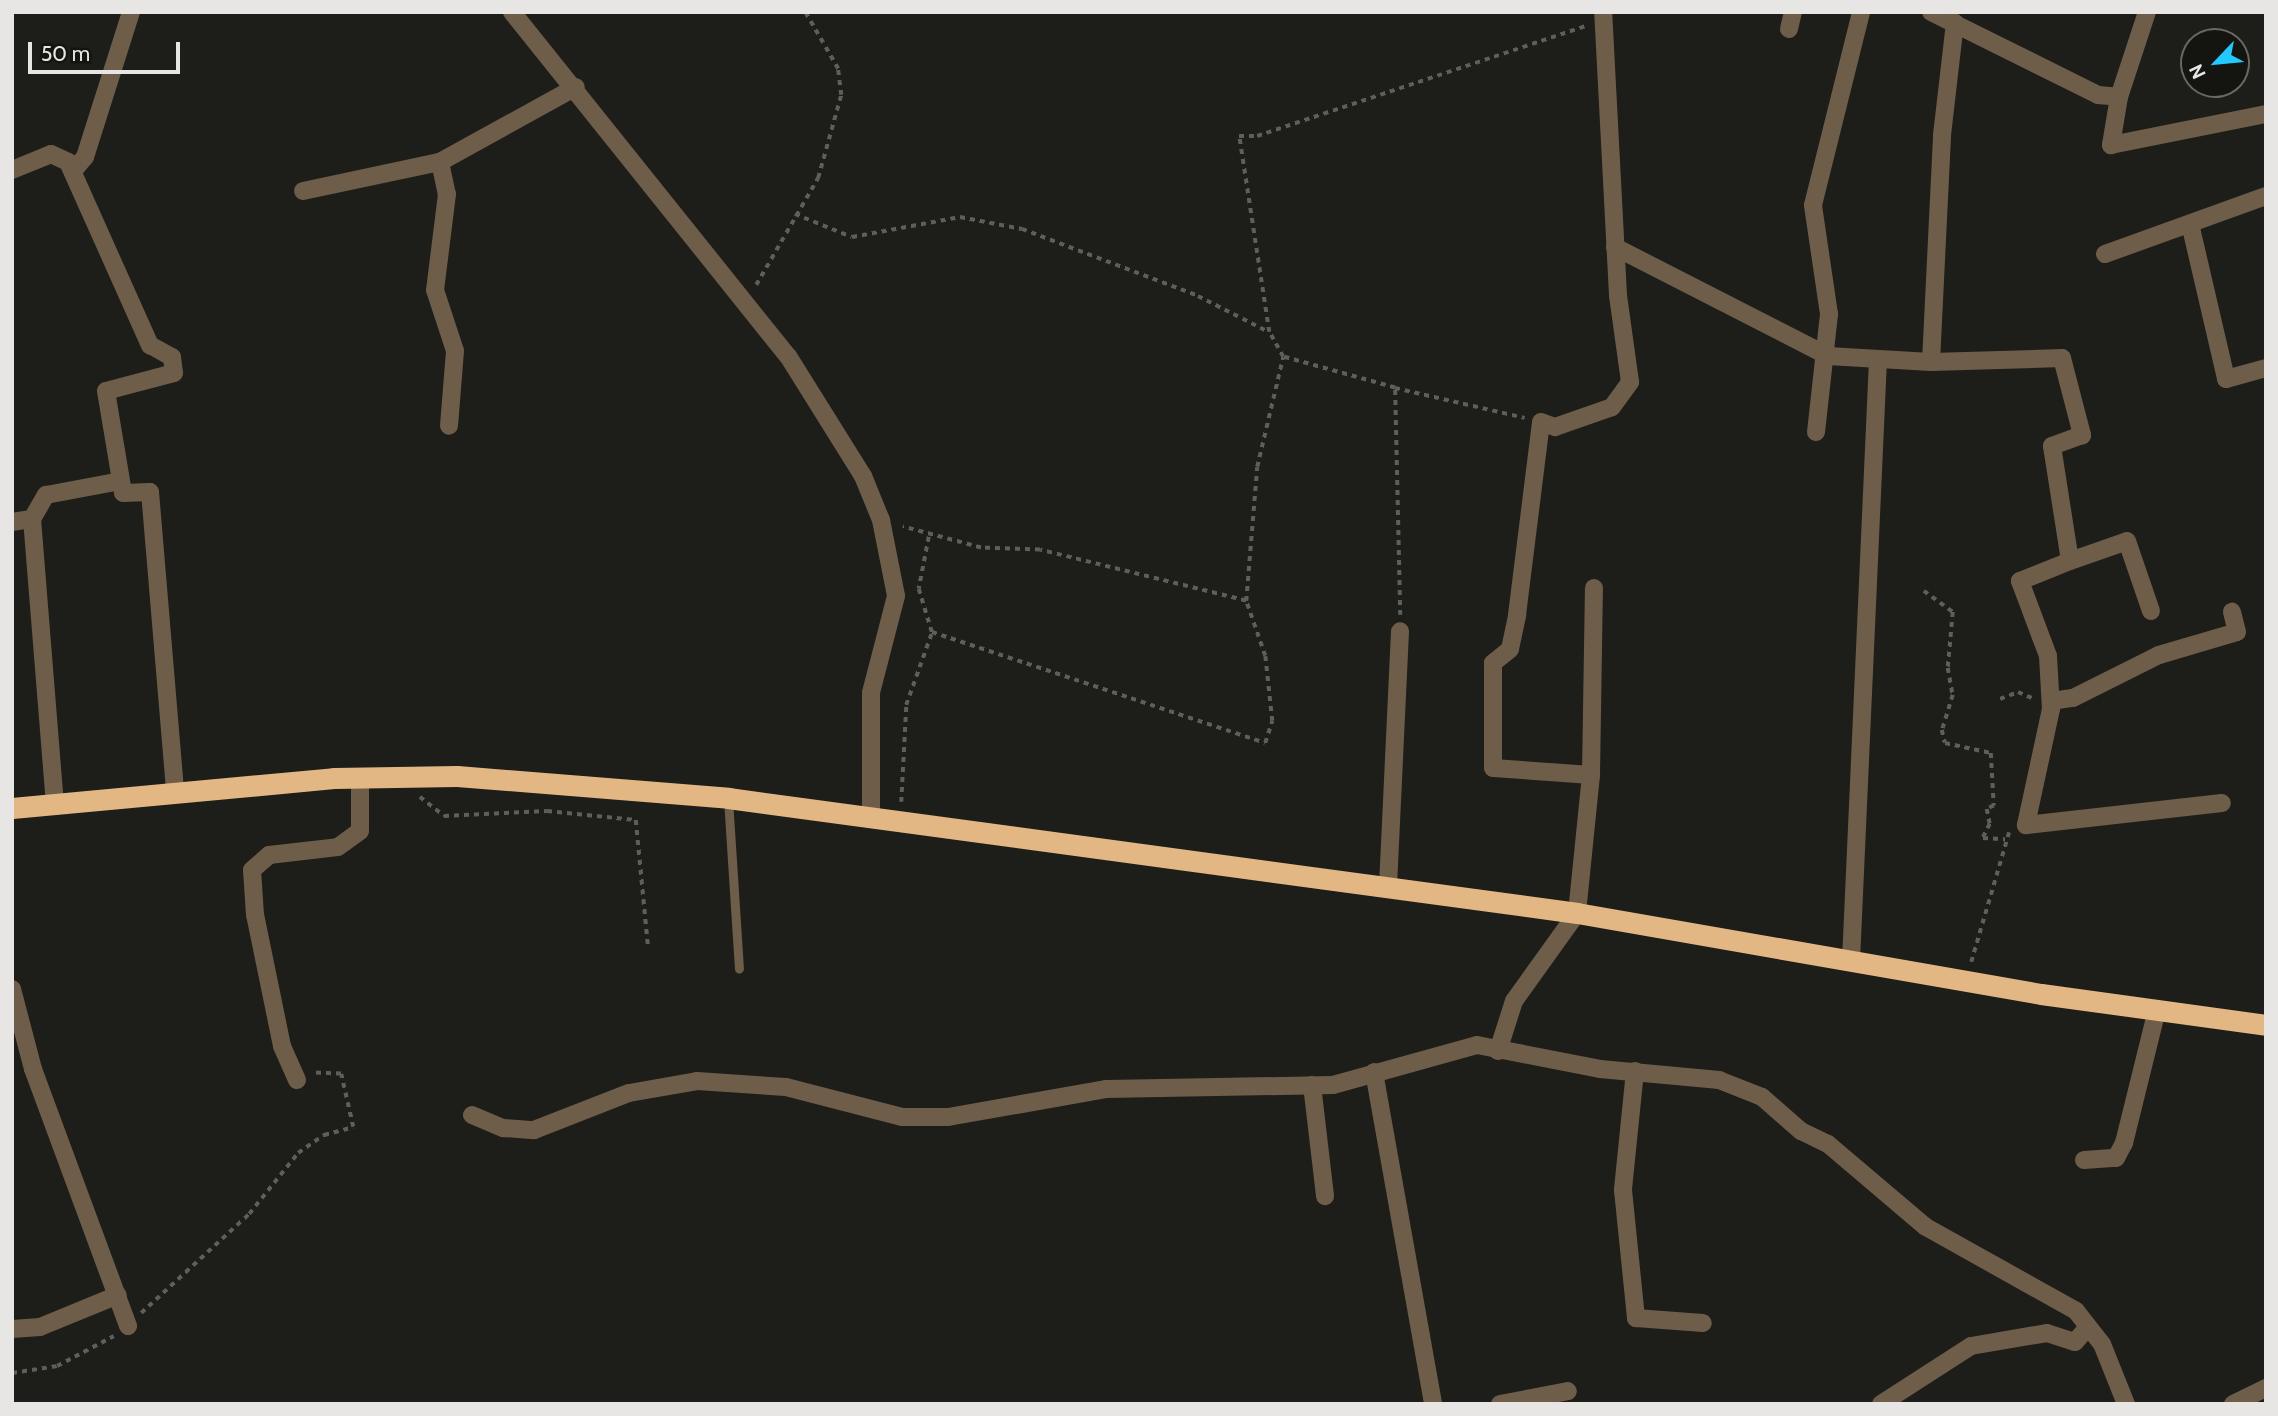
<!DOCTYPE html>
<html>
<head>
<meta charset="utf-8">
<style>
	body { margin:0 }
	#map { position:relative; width:2278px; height:1416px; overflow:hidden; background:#1d1d1a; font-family:Cabin,sans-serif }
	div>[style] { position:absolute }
	.path>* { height:3.5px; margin-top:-1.75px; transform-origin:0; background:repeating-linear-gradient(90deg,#5e5e5b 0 5px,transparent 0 10px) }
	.lane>* { height:9px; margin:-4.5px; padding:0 4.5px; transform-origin:4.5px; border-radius:4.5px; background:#6e5d48 }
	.street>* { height:18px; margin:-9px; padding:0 9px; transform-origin:9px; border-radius:9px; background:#6e5d48 }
	.highway>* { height:21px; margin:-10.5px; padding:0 10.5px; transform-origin:10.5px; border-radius:10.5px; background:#e3b783 }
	span { translate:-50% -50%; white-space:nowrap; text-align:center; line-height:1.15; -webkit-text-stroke:7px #141411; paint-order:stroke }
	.frame { position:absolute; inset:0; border:14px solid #e7e6e4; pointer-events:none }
	.north { position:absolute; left:2180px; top:28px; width:70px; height:70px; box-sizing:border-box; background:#141411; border:2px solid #686865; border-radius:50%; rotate:244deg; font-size:19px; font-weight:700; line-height:28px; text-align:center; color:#e7e6e4 }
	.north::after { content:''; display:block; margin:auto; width:24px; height:32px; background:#22c9fe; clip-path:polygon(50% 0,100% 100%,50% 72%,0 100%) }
	.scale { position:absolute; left:28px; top:42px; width:152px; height:32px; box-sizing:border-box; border:4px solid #e7e6e4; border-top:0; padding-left:9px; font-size:21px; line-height:24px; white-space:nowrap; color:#e7e6e4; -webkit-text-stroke:5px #141411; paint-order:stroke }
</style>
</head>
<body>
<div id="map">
	<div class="path">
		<div style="left:795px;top:214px;width:61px;rotate:22deg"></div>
		<div style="left:852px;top:237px;width:110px;rotate:-10.5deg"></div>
		<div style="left:960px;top:217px;width:63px;rotate:11deg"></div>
		<div style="left:1022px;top:229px;width:188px;rotate:20.8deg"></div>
		<div style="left:1198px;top:296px;width:80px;rotate:26.9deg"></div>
		<div style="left:756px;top:285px;width:124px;rotate:-59.9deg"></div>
		<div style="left:818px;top:178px;width:86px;rotate:-74.5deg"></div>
		<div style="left:841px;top:95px;width:26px;rotate:-97deg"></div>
		<div style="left:838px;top:69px;width:66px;rotate:-120.1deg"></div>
		<div style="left:1395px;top:388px;width:133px;rotate:13deg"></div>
		<div style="left:929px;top:537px;width:53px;rotate:100.9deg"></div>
		<div style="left:919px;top:589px;width:45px;rotate:73.2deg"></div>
		<div style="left:1924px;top:591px;width:36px;rotate:36deg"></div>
		<div style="left:1953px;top:612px;width:56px;rotate:95.1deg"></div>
		<div style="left:1948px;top:668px;width:27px;rotate:80deg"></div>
		<div style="left:1953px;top:695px;width:37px;rotate:107deg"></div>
		<div style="left:1942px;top:730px;width:13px;rotate:77deg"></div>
		<div style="left:1945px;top:743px;width:47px;rotate:12.3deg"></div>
		<div style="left:1991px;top:753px;width:53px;rotate:86.8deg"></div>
		<div style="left:1994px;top:806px;width:8px;rotate:157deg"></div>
		<div style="left:1987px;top:809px;width:15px;rotate:79deg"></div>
		<div style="left:1990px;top:824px;width:16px;rotate:117deg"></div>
		<div style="left:1983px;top:838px;width:22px;rotate:3deg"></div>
		<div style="left:1246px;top:601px;width:134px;rotate:-85.3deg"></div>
		<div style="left:1257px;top:467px;width:113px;rotate:-76.7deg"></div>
		<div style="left:1400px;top:615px;width:227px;rotate:-91.3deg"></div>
		<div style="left:1395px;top:388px;width:116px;rotate:-164.5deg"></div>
		<div style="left:1283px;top:357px;width:29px;rotate:-119deg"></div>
		<div style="left:1269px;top:332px;width:198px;rotate:-98.7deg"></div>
		<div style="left:1239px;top:136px;width:18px"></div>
		<div style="left:1257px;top:136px;width:346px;rotate:-18.5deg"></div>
		<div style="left:2000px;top:699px;width:19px;rotate:-21deg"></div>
		<div style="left:2018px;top:692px;width:15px;rotate:23deg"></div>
		<div style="left:420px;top:797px;width:31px;rotate:38deg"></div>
		<div style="left:444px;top:816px;width:103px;rotate:-2.8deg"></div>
		<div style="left:547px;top:811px;width:89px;rotate:5.8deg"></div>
		<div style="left:636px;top:820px;width:125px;rotate:84.5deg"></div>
		<div style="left:901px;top:802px;width:97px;rotate:-87deg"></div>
		<div style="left:906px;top:705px;width:77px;rotate:-70.4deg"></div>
		<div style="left:932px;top:632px;width:351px;rotate:18.4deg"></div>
		<div style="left:1265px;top:743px;width:23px;rotate:-72deg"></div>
		<div style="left:1272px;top:721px;width:65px;rotate:-96.1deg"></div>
		<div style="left:1265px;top:656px;width:58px;rotate:-109.1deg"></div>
		<div style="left:1246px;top:601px;width:212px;rotate:-166.1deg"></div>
		<div style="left:1040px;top:550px;width:59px;rotate:-178.1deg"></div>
		<div style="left:981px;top:548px;width:81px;rotate:-164.9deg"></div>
		<div style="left:1971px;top:962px;width:135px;rotate:-73.7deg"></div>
		<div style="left:141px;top:1313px;width:147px;rotate:-42.5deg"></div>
		<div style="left:249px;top:1214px;width:78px;rotate:-51.2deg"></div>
		<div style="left:298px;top:1153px;width:32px;rotate:-35deg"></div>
		<div style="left:324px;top:1135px;width:30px;rotate:-15deg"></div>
		<div style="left:353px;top:1127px;width:54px;rotate:-102.8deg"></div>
		<div style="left:341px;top:1074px;width:28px;rotate:-178deg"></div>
		<div style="left:12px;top:1373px;width:46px;rotate:-8.8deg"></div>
		<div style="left:57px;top:1366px;width:64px;rotate:-27.8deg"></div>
	</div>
	<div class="lane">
		<div style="left:728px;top:799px;width:170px;rotate:86.3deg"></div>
	</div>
	<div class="street">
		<div style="left:512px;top:12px;width:441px;rotate:51.3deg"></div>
		<div style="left:788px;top:356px;width:142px;rotate:58deg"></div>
		<div style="left:863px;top:476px;width:48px;rotate:67.8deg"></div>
		<div style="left:881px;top:520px;width:77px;rotate:78.8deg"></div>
		<div style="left:896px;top:596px;width:100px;rotate:104.5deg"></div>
		<div style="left:871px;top:693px;width:121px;rotate:90deg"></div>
		<div style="left:1931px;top:12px;width:186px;rotate:26.4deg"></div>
		<div style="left:2098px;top:95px;width:21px;rotate:5deg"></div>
		<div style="left:2119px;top:97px;width:49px;rotate:99.5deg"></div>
		<div style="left:2111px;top:145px;width:158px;rotate:-11.3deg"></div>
		<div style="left:1789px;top:29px;width:17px;rotate:-77deg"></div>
		<div style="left:2119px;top:97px;width:89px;rotate:-71.8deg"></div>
		<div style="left:440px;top:162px;width:33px;rotate:78deg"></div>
		<div style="left:447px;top:194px;width:97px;rotate:97.1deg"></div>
		<div style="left:435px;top:290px;width:64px;rotate:71.8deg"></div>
		<div style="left:455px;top:351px;width:75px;rotate:94.6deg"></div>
		<div style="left:12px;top:170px;width:42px;rotate:-22.3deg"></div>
		<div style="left:51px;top:154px;width:19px;rotate:25deg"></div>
		<div style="left:68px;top:162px;width:201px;rotate:65.9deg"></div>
		<div style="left:150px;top:345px;width:25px;rotate:29deg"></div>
		<div style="left:172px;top:357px;width:16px;rotate:83deg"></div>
		<div style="left:174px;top:373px;width:70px;rotate:165.2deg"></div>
		<div style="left:106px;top:391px;width:103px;rotate:80.5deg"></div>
		<div style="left:123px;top:493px;width:27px;rotate:-2deg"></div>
		<div style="left:150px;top:492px;width:301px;rotate:85.2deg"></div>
		<div style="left:74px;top:170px;width:17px;rotate:-50deg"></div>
		<div style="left:85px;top:157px;width:152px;rotate:-72.4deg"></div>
		<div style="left:303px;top:191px;width:140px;rotate:-12deg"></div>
		<div style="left:440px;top:162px;width:155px;rotate:-28.9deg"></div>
		<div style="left:2191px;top:228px;width:155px;rotate:76.9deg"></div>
		<div style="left:2226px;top:379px;width:41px;rotate:-15.4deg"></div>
		<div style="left:1615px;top:247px;width:239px;rotate:27.1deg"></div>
		<div style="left:1828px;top:356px;width:103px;rotate:3.3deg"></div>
		<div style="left:1931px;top:362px;width:131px;rotate:-1.7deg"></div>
		<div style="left:2062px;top:358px;width:80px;rotate:75.4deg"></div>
		<div style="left:2082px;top:435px;width:32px;rotate:160deg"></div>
		<div style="left:2052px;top:446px;width:116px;rotate:81.1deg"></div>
		<div style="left:2070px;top:561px;width:54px;rotate:158.2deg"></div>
		<div style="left:2020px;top:581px;width:80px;rotate:69.5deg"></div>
		<div style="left:2048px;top:656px;width:53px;rotate:86.8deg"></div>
		<div style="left:2051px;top:709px;width:119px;rotate:102.2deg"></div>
		<div style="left:2026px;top:825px;width:197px;rotate:-6.4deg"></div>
		<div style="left:2105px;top:254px;width:171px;rotate:-19.8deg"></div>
		<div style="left:1931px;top:362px;width:227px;rotate:-87.2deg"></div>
		<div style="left:1942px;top:135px;width:113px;rotate:-83.4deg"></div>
		<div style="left:1816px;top:432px;width:119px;rotate:-83.7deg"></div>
		<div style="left:1829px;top:314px;width:110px;rotate:-98.4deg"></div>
		<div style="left:1813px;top:205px;width:199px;rotate:-76deg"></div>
		<div style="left:32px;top:519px;width:28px;rotate:-60deg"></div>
		<div style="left:46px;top:495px;width:76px;rotate:-10.6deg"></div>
		<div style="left:12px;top:522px;width:20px;rotate:-9deg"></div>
		<div style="left:32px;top:519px;width:285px;rotate:85.4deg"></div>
		<div style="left:2070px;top:561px;width:60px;rotate:-19.3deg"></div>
		<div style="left:2127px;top:541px;width:74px;rotate:71.1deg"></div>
		<div style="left:2051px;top:701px;width:22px;rotate:-8deg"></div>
		<div style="left:2073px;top:698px;width:96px;rotate:-26.6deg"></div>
		<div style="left:2159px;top:655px;width:81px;rotate:-16.4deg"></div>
		<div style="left:2237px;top:632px;width:21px;rotate:-104deg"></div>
		<div style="left:1591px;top:775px;width:98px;rotate:-175.9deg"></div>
		<div style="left:1493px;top:768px;width:105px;rotate:-90deg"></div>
		<div style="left:1493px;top:663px;width:22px;rotate:-39deg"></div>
		<div style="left:1510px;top:649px;width:35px;rotate:-78deg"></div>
		<div style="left:1517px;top:615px;width:194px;rotate:-82.9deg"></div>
		<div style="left:1541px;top:422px;width:15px;rotate:20deg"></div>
		<div style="left:1555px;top:427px;width:60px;rotate:-19.3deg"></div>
		<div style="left:1612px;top:407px;width:31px;rotate:-54deg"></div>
		<div style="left:1630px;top:382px;width:88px;rotate:-97.9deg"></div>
		<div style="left:1618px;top:295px;width:283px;rotate:-93deg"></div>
		<div style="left:1388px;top:886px;width:255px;rotate:-87.3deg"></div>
		<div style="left:1851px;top:961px;width:602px;rotate:-87.43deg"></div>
		<div style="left:12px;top:989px;width:83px;rotate:75.3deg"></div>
		<div style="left:33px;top:1069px;width:274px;rotate:69.7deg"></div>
		<div style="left:1498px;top:1051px;width:52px;rotate:-72.3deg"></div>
		<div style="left:1514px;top:1001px;width:108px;rotate:-54.4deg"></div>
		<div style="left:1577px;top:913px;width:139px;rotate:-84.2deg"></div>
		<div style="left:1591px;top:775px;width:187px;rotate:-89.1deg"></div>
		<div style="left:1635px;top:1071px;width:120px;rotate:95.8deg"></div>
		<div style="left:1623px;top:1190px;width:129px;rotate:84.2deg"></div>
		<div style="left:1636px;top:1318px;width:67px;rotate:4.3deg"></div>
		<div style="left:1374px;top:1072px;width:337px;rotate:79.9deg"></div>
		<div style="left:297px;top:1080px;width:37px;rotate:-114deg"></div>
		<div style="left:282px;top:1046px;width:134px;rotate:-101.6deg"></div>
		<div style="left:255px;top:915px;width:45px;rotate:-93.8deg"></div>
		<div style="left:252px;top:870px;width:23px;rotate:-41deg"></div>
		<div style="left:269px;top:855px;width:69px;rotate:-6.6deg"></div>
		<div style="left:338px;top:847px;width:27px;rotate:-36deg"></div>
		<div style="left:360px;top:831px;width:53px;rotate:-90deg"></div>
		<div style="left:1312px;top:1085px;width:112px;rotate:83.3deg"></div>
		<div style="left:472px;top:1115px;width:34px;rotate:23deg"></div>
		<div style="left:503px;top:1128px;width:31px;rotate:4deg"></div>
		<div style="left:534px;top:1130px;width:102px;rotate:-21.3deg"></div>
		<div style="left:629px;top:1093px;width:69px;rotate:-10deg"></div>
		<div style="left:697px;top:1081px;width:89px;rotate:3.9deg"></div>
		<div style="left:786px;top:1087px;width:120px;rotate:14.5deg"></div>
		<div style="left:902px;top:1117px;width:46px"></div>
		<div style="left:948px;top:1117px;width:160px;rotate:-10deg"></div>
		<div style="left:1106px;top:1089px;width:227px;rotate:-1deg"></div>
		<div style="left:1333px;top:1085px;width:149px;rotate:-15.5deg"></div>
		<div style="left:1477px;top:1045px;width:125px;rotate:11deg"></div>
		<div style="left:1600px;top:1069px;width:120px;rotate:5.3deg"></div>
		<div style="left:1719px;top:1080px;width:46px;rotate:21.6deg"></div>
		<div style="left:1762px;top:1097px;width:52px;rotate:41.1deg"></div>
		<div style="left:1801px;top:1131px;width:30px;rotate:26deg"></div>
		<div style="left:1828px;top:1144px;width:128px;rotate:40.3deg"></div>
		<div style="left:1926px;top:1227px;width:172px;rotate:29.2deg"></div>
		<div style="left:2076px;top:1311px;width:42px;rotate:51.8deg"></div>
		<div style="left:2102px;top:1344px;width:65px;rotate:68.2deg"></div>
		<div style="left:2084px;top:1160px;width:32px;rotate:-4deg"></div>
		<div style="left:2116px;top:1158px;width:17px;rotate:-62deg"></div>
		<div style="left:2124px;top:1143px;width:137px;rotate:-76.1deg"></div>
		<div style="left:12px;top:1329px;width:28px;rotate:-4deg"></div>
		<div style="left:40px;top:1327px;width:84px;rotate:-22.3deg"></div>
		<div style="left:1500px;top:1404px;width:69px;rotate:-10.8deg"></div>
		<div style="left:1881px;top:1404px;width:107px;rotate:-32.8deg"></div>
		<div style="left:1971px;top:1346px;width:77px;rotate:-9.7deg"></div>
		<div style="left:2047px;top:1333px;width:29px;rotate:18deg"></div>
		<div style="left:2075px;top:1342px;width:20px;rotate:-49deg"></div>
		<div style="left:2233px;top:1404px;width:37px;rotate:-26deg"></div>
	</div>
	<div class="highway">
		<div style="left:12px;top:808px;width:323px;rotate:-5.3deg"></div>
		<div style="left:334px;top:778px;width:123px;rotate:-0.9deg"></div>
		<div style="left:457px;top:776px;width:272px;rotate:4.6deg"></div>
		<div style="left:728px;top:798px;width:857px;rotate:7.71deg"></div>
		<div style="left:1577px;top:913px;width:471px;rotate:9.9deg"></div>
		<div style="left:2041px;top:994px;width:227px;rotate:7.8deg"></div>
	</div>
	<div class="frame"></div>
	<div class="north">N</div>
	<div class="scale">50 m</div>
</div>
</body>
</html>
